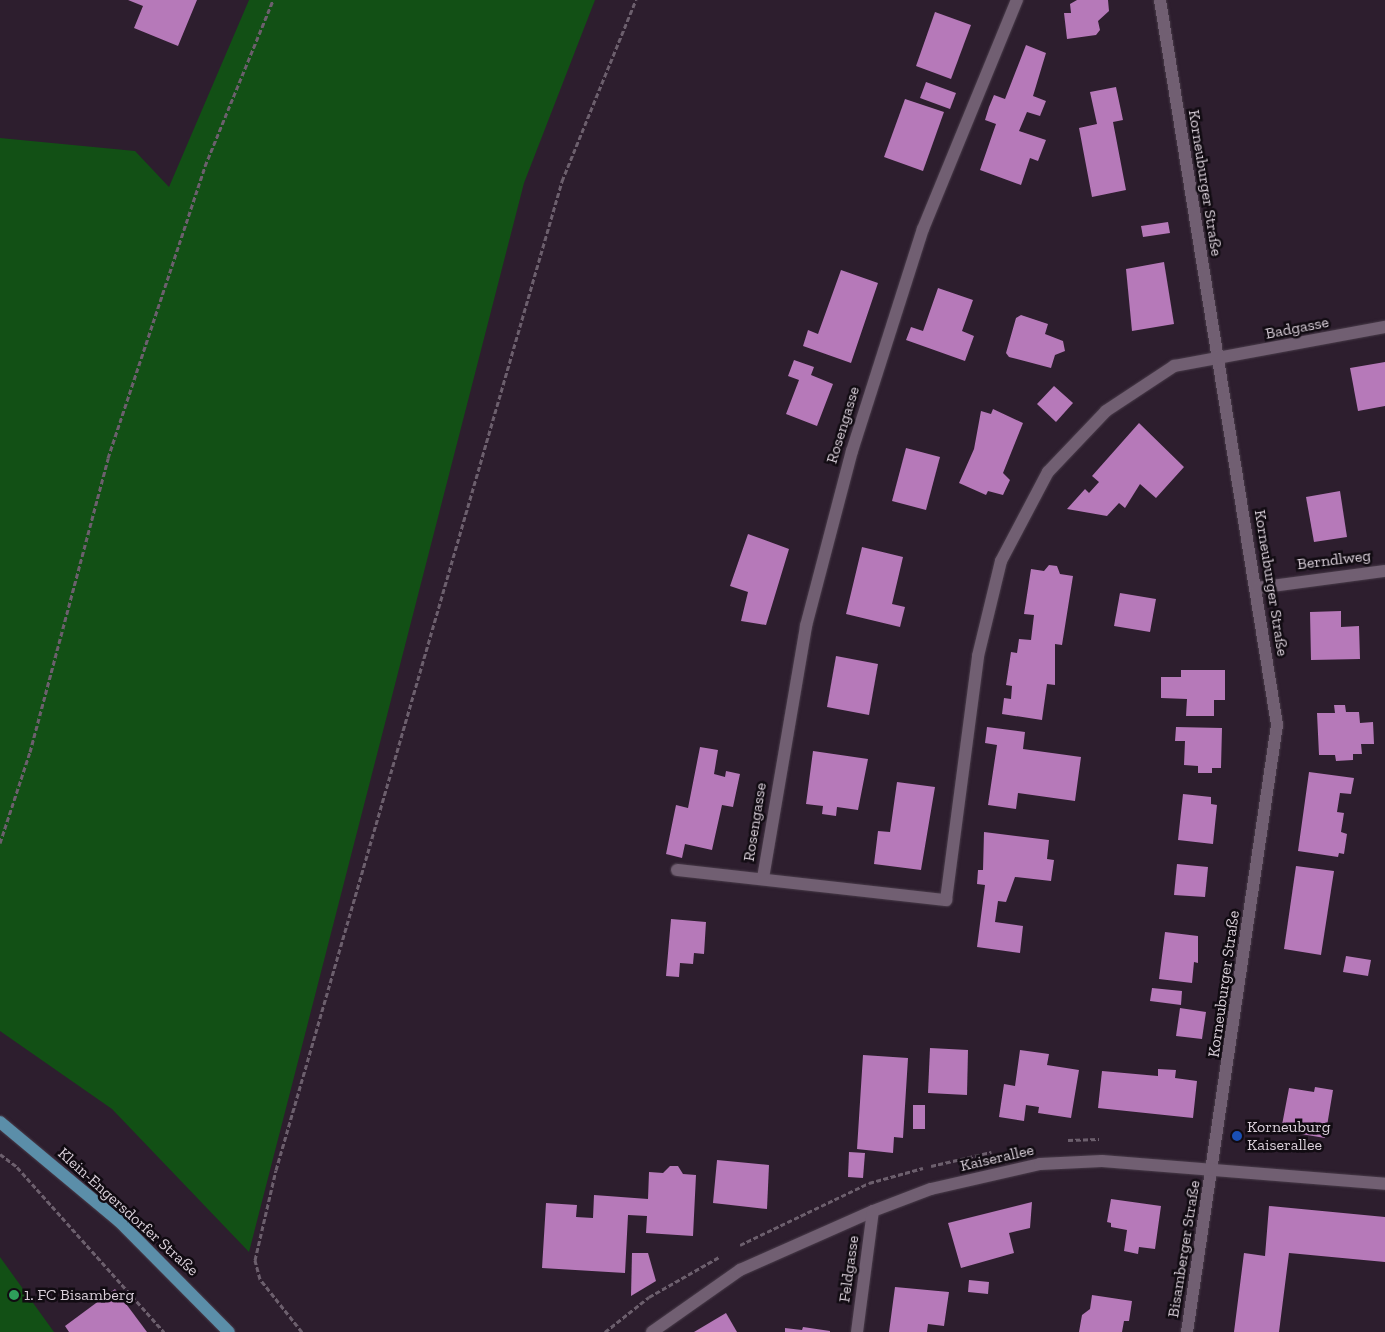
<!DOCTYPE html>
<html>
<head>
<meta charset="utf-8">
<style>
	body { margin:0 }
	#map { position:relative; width:1385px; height:1332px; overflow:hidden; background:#2d1e2e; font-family:"Zilla Slab",serif }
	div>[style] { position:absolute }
	.green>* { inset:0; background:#125015 }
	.building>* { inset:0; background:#b679b9 }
	.path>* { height:3px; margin-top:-1.5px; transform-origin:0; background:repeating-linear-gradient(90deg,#6c5f6d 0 5px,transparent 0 7.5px) }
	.roads { filter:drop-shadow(0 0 1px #483b49) drop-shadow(0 0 1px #483b49) }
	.minor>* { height:12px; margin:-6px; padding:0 6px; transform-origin:6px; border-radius:6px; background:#715f72 }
	.major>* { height:12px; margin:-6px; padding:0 6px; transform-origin:6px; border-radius:6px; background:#5b8ea9 }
	.dots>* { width:14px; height:14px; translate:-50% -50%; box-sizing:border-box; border:2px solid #110b12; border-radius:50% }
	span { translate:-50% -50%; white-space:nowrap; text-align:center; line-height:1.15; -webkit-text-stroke:5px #110b12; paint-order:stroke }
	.street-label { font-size:16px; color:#d9cfd9 }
	.poi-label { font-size:16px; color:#d9cfd9 }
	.left { translate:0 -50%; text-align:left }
</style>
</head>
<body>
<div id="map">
	<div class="green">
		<div style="clip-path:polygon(249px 0,595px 0,524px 183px,249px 1252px,112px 1109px,0 1031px,0 138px,135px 151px,169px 187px)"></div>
		<div style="clip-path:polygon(0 1257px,54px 1332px,0 1332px)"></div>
	</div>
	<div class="building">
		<div style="clip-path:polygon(128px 0,197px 0,178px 46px,134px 28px,143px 6px)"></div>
		<div style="clip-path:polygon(1077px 0,1108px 0,1109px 11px,1098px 21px,1100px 30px,1096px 35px,1067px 39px,1064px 13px,1071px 13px,1070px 4px)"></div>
		<div style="clip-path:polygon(935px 12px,971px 25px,951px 79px,916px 66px)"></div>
		<div style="clip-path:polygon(1026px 45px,1046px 53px,1033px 96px,1046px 101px,1040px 116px,1027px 112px,1019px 131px,1046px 140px,1038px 161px,1030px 158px,1021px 185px,980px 170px,996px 124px,985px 120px,989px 107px,994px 95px,1005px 99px)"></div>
		<div style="clip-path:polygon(926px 82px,956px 93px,950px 109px,920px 98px)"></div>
		<div style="clip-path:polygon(1116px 87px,1123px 120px,1113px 122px,1126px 190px,1092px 197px,1079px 128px,1097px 124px,1090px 92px)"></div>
		<div style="clip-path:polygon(905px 99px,944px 112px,923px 171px,884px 157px)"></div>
		<div style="clip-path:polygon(1168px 222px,1170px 233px,1143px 237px,1141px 226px)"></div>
		<div style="clip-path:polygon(1164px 262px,1174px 324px,1132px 331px,1126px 269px)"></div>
		<div style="clip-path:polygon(841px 270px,878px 283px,851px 363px,803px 346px,808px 330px,818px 334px)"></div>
		<div style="clip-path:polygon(938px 288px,973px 300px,962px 331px,974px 336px,965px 361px,906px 340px,911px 327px,923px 331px)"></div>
		<div style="clip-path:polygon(1021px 315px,1048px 324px,1045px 334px,1063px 341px,1065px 351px,1055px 355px,1051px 368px,1009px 357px,1006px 353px,1016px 318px)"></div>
		<div style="clip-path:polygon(794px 360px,814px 367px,811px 375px,833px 384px,817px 426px,786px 414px,799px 380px,788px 376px)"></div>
		<div style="clip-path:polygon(1385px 362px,1385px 406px,1358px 411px,1350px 368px)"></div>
		<div style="clip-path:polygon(1054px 386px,1073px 403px,1056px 422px,1037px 404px)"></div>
		<div style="clip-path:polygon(993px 409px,1023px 423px,1003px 473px,1010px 480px,1003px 495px,988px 491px,986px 495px,959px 483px,974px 449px,981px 411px,991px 414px)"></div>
		<div style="clip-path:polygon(1139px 423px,1184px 467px,1156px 498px,1140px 484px,1125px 508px,1119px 503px,1107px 516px,1067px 509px,1085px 489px,1089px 493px,1099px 482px,1092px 476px)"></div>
		<div style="clip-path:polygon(906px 448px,940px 457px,926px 510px,892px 501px)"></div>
		<div style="clip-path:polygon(1340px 491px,1347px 537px,1314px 542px,1306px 497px)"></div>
		<div style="clip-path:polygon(748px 534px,789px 549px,766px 625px,741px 621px,748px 592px,730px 586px)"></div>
		<div style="clip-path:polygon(862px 547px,903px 557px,892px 604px,905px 607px,900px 627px,846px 614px)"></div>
		<div style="clip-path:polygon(1049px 565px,1057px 566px,1060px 574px,1073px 576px,1062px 645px,1055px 644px,1055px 685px,1047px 684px,1042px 720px,1002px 714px,1004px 698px,1011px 699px,1012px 686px,1006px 685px,1011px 652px,1017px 653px,1019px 639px,1031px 640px,1034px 615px,1024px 614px,1031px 569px,1044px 571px)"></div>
		<div style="clip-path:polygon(1120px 593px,1156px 599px,1150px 632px,1114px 626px)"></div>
		<div style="clip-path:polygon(1341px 611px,1341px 627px,1359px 626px,1360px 659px,1311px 660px,1310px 612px)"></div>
		<div style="clip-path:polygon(836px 656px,878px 664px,869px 715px,827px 707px)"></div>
		<div style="clip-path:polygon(1181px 670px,1225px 670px,1225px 700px,1214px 700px,1214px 716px,1186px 716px,1187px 699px,1161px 698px,1161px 677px,1181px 677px)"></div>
		<div style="clip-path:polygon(1334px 705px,1345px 705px,1346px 712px,1359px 712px,1360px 723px,1373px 722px,1374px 744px,1361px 744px,1362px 754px,1353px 754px,1353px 760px,1336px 761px,1335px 755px,1319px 755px,1317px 713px,1335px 713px)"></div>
		<div style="clip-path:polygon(987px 727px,1025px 732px,1023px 749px,1081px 757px,1075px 801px,1018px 793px,1016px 809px,988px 805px,997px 745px,985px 743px)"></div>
		<div style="clip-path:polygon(1176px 727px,1222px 728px,1221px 768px,1212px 768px,1212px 773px,1198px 773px,1198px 766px,1184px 765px,1185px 741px,1175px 741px)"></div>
		<div style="clip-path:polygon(700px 747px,718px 750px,714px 774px,725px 777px,726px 771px,740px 774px,733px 807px,722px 805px,712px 850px,685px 844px,682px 858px,666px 854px,676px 805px,688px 808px)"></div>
		<div style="clip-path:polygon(813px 751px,868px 759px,858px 810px,837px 807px,836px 816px,822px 814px,823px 806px,806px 804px)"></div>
		<div style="clip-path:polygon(1309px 772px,1354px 778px,1351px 794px,1340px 793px,1337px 812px,1344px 813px,1341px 832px,1347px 834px,1344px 854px,1339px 853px,1338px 857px,1298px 851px)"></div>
		<div style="clip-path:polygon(897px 782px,935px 787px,921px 870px,874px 864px,878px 831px,890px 832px)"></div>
		<div style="clip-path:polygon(1183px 794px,1211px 797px,1211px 804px,1217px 805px,1213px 844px,1178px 840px)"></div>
		<div style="clip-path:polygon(984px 832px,1049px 840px,1047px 859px,1054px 860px,1051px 881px,1015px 877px,1006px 902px,998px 901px,995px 922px,1023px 926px,1020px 953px,977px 947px,985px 885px,977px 884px,978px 870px,983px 870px)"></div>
		<div style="clip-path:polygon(1177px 864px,1208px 867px,1205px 897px,1174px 895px)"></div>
		<div style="clip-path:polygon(1296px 866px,1334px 871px,1321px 955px,1284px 949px)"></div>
		<div style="clip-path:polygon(671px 919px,706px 922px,704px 954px,694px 953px,693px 964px,680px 963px,679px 977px,666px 976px)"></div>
		<div style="clip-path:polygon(1165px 932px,1198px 936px,1198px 963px,1194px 962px,1192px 983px,1159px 979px)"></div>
		<div style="clip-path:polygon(1346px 956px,1371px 960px,1368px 976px,1343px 972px)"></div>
		<div style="clip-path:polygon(1152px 988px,1182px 991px,1181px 1005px,1150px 1001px)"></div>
		<div style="clip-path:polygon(1180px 1008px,1206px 1012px,1202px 1039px,1176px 1036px)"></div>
		<div style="clip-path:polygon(930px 1048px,968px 1050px,967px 1095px,928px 1093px)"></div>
		<div style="clip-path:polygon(1020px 1050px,1049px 1054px,1047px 1065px,1079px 1070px,1071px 1118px,1038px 1113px,1039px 1107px,1026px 1105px,1024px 1121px,999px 1117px,1004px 1084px,1015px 1086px)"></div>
		<div style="clip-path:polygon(863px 1055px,908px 1058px,903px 1138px,894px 1137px,893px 1153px,857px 1149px)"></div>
		<div style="clip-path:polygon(1158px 1069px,1176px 1070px,1175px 1078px,1197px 1081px,1193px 1118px,1098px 1108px,1102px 1071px,1158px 1076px)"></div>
		<div style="clip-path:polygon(1315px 1087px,1333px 1090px,1325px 1138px,1289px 1132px,1290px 1126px,1282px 1125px,1289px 1088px,1314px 1092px)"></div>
		<div style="clip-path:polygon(913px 1105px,925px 1105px,925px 1129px,913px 1129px)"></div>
		<div style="clip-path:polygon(849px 1152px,865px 1153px,863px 1178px,848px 1177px)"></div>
		<div style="clip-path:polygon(717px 1160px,769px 1165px,767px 1209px,713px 1203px)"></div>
		<div style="clip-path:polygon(670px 1166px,678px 1166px,683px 1174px,696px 1175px,693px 1236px,646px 1233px,647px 1216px,628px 1215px,625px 1273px,542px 1268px,546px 1203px,577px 1205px,576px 1217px,593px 1218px,594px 1195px,648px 1199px,649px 1172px,663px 1173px)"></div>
		<div style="clip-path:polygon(1111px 1199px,1161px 1206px,1155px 1249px,1139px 1247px,1138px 1254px,1124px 1251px,1127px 1230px,1111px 1227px,1111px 1223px,1107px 1222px)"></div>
		<div style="clip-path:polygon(1032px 1202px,1030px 1228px,1009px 1233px,1014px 1253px,961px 1268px,948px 1223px)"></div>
		<div style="clip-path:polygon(1269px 1206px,1385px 1217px,1385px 1262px,1289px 1253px,1279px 1332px,1234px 1332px,1244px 1253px,1265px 1256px)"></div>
		<div style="clip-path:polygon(632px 1253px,648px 1253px,656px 1281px,631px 1296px)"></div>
		<div style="clip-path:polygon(969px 1280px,989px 1282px,988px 1294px,968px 1292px)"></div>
		<div style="clip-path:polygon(895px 1287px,949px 1292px,944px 1326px,928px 1324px,927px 1332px,889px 1332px)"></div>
		<div style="clip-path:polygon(115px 1289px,147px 1332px,69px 1332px,65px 1326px)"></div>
		<div style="clip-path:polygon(1092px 1295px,1132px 1301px,1129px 1321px,1124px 1321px,1122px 1332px,1079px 1332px,1082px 1315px,1090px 1309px)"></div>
		<div style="clip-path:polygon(726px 1313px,737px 1332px,694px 1332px)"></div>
		<div style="clip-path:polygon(803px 1327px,830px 1331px,830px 1332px,785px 1332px,785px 1328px,802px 1330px)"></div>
	</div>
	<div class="path">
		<div style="left:0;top:843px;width:96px;rotate:-71.8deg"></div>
		<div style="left:30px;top:752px;width:304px;rotate:-75.1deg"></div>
		<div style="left:108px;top:458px;width:308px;rotate:-71.6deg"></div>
		<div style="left:205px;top:166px;width:179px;rotate:-67.7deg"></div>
		<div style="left:1068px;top:1140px;width:31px;rotate:-2deg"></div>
		<div style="left:0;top:1154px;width:21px;rotate:37deg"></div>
		<div style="left:17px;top:1167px;width:221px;rotate:48.3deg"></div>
		<div style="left:931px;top:1166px;width:62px;rotate:-13.1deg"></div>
		<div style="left:740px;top:1245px;width:143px;rotate:-25.7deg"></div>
		<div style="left:869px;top:1183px;width:56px;rotate:-15.5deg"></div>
		<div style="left:302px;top:1332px;width:68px;rotate:-128.4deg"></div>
		<div style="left:260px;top:1279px;width:20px;rotate:-105deg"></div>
		<div style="left:255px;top:1260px;width:92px;rotate:-76.9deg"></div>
		<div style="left:276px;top:1170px;width:1030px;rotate:-73.87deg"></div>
		<div style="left:562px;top:181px;width:196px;rotate:-67.8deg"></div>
		<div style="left:605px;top:1332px;width:56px;rotate:-38.5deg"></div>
		<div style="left:649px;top:1297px;width:81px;rotate:-29.7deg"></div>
	</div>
	<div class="roads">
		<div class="minor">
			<div style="left:1160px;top:0;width:734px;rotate:80.83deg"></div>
			<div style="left:1277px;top:725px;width:614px;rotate:98.43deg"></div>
			<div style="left:1257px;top:588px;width:129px;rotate:-7.6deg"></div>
			<div style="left:677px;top:870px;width:271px;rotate:6.4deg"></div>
			<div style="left:946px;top:900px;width:246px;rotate:-82.5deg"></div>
			<div style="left:978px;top:656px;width:98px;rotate:-76.4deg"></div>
			<div style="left:1001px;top:561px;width:101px;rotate:-62.2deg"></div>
			<div style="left:1048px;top:472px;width:84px;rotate:-46.4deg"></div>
			<div style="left:1106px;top:411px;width:82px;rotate:-33.5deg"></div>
			<div style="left:1174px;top:366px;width:215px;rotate:-10.5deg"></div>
			<div style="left:763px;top:878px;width:256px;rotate:-80.3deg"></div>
			<div style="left:806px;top:626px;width:181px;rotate:-75.3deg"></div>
			<div style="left:852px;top:451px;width:233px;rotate:-72.3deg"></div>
			<div style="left:923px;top:229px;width:248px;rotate:-67.7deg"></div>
			<div style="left:652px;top:1332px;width:108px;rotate:-35.2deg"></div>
			<div style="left:740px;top:1270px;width:145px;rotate:-23.9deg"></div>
			<div style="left:873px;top:1211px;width:62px;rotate:-20.8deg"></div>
			<div style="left:931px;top:1189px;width:112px;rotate:-12.9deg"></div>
			<div style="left:1040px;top:1164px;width:62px;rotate:-2.8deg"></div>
			<div style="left:1102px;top:1161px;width:284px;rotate:4.6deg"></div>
			<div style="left:857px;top:1332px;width:122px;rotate:-82.5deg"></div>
		</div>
		<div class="major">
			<div style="left:0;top:1122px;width:155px;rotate:39.8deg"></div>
			<div style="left:119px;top:1221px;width:156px;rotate:45.3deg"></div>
		</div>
	</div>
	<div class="dots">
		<div style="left:1237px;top:1136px;background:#1a4fb4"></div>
		<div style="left:14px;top:1295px;background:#2e9e5b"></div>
	</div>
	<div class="street-label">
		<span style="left:1205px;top:183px;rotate:81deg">Korneuburger Straße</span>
		<span style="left:1297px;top:328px;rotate:-11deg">Badgasse</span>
		<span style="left:843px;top:425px;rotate:-73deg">Rosengasse</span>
		<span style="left:1334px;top:560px;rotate:-7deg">Berndlweg</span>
		<span style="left:1271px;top:583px;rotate:81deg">Korneuburger Straße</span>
		<span style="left:755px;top:822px;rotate:-81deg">Rosengasse</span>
		<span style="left:1224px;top:984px;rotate:-82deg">Korneuburger Straße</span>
		<span style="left:997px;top:1158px;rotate:-13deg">Kaiserallee</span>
		<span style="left:128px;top:1212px;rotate:42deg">Klein-Engersdorfer Straße</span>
		<span style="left:1184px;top:1249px;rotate:-81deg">Bisamberger Straße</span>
		<span style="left:849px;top:1269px;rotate:-82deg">Feldgasse</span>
	</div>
	<div class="poi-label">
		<span class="left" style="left:1247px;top:1136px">Korneuburg<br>Kaiserallee</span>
		<span class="left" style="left:24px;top:1295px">1. FC Bisamberg</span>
	</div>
</div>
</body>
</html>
